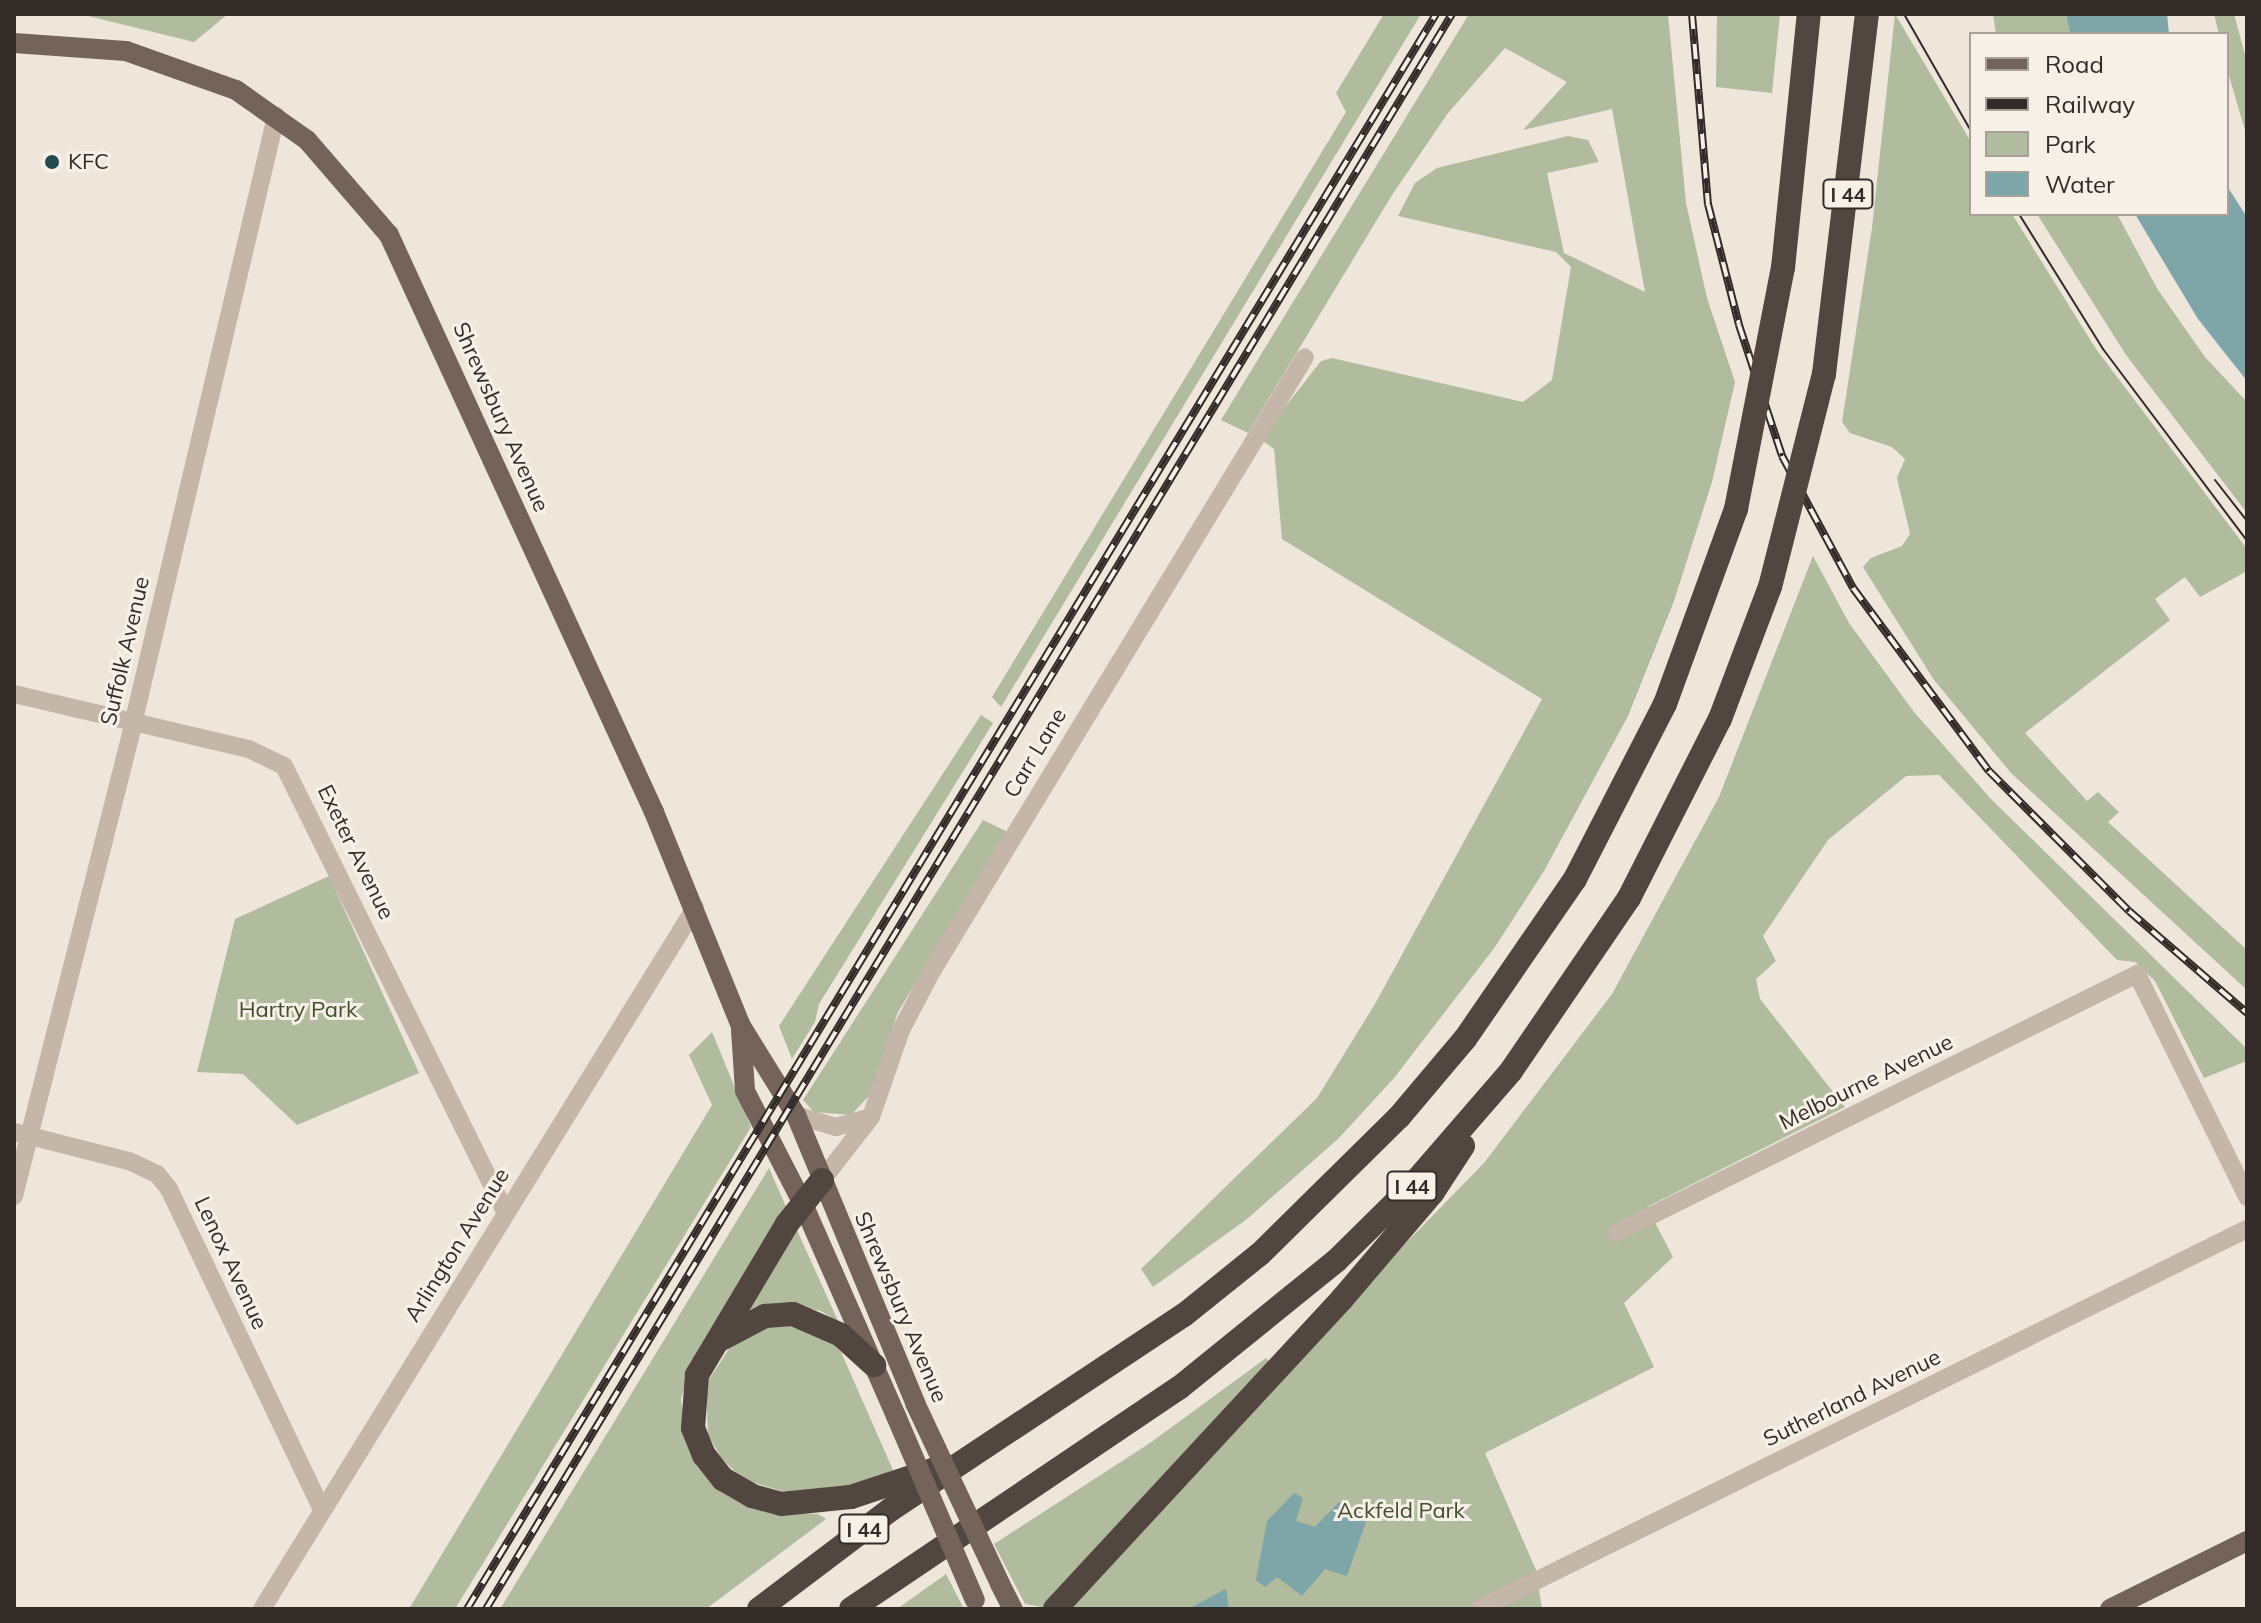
<!DOCTYPE html>
<html>
<head>
<meta charset="utf-8">
<style>
	body { margin:0 }
	#map { position:relative; width:2261px; height:1623px; overflow:hidden; background:#eee6db; font-family:Mulish,sans-serif }
	div>[style] { position:absolute }
	.green>* { inset:0; background:#b1bb9d }
	.water>* { inset:0; background:#7ea5a7 }
	.minor>* { height:18px; margin:-9px; padding:0 9px; transform-origin:9px; border-radius:9px; background:#c4b6a9 }
	.major>* { height:20px; margin:-10px; padding:0 10px; transform-origin:10px; border-radius:10px; background:#73635b }
	.highway>* { height:24px; margin:-12px; padding:0 12px; transform-origin:12px; border-radius:12px; background:#524640 }
	.tram>* { height:2px; margin:-1px; padding:0 1px; transform-origin:1px; border-radius:1px; background:#332b28 }
	.rail>* { height:8px; margin-top:-4px; transform-origin:0; background:repeating-linear-gradient(90deg,#f6f0e7 0 15px,#332b28 0 30px); box-sizing:border-box; border-block:2px solid #332b28 }
	.major-bridge>* { height:20px; margin:-10px; padding:0 10px; transform-origin:10px; border-radius:10px; background:#73635b }
	.highway-bridge>* { height:24px; margin:-12px; padding:0 12px; transform-origin:12px; border-radius:12px; background:#524640 }
	.dots>* { width:22px; height:22px; translate:-50% -50%; box-sizing:border-box; border:4px solid #f6f0e7; border-radius:50% }
	span { translate:-50% -50%; white-space:nowrap; text-align:center; line-height:1.15; -webkit-text-stroke:6px #f6f0e7; paint-order:stroke }
	.shield-label span { padding:2px 6px; background:#f6f0e7; border:2px solid; border-radius:6px; -webkit-text-stroke-width:0 }
	.shield-label { font-size:20px; color:#332b28; font-weight:700 }
	.poi-label { font-size:22px; color:#332b28 }
	.left { translate:0 -50%; text-align:left }
	.street-label { font-size:22px; color:#332b28 }
	.park-label { font-size:22px; color:#424e2f }
	.frame { position:absolute; inset:0; border:16px solid #332b28; pointer-events:none }
	.legend { position:absolute; left:1969px; top:32px; width:260px; height:184px; box-sizing:border-box; background:#f6f0e7; border:2px solid #a8a19b; margin:0; padding:10px 14px; list-style:none; font-size:24px; color:#332b28 }
	.legend li { display:flex; align-items:center; gap:16px; height:40px }
	.legend b { width:40px; border:2px solid #a8a19b }
</style>
</head>
<body>
<div id="map">
	<div class="green">
		<div style="clip-path:polygon(80px 14px,228px 14px,194px 42px)"></div>
		<div style="clip-path:polygon(1384px 14px,1421px 14px,1001px 707px,992px 697px,1346px 112px,1336px 93px)"></div>
		<div style="clip-path:polygon(1469px 14px,1668px 14px,1686px 203px,1707px 298px,1735px 382px,1712px 482px,1674px 601px,1628px 716px,1544px 871px,1495px 947px,1394px 1078px,1338px 1139px,1247px 1219px,1153px 1287px,1141px 1269px,1317px 1098px,1375px 1004px,1542px 699px,1282px 539px,1274px 449px,1260px 439px,1321px 361px,1332px 358px,1523px 402px,1552px 380px,1571px 267px,1556px 252px,1398px 216px,1415px 183px,1437px 168px,1568px 136px,1588px 140px,1599px 162px,1547px 173px,1564px 253px,1645px 292px,1612px 109px,1523px 130px,1567px 82px,1505px 48px,1448px 113px,1392px 195px,1248px 433px,1221px 420px)"></div>
		<div style="clip-path:polygon(1717px 14px,1780px 14px,1772px 93px,1716px 87px)"></div>
		<div style="clip-path:polygon(1895px 14px,1971px 142px,1971px 214px,2012px 214px,2096px 349px,2247px 549px,2247px 571px,2200px 597px,2185px 577px,2155px 599px,2170px 620px,2025px 733px,2087px 801px,2098px 792px,2119px 812px,2108px 822px,2247px 950px,2247px 990px,2011px 773px,1934px 680px,1863px 567px,1871px 558px,1902px 546px,1910px 534px,1897px 478px,1905px 459px,1892px 447px,1850px 433px,1842px 422px,1872px 228px)"></div>
		<div style="clip-path:polygon(1993px 14px,2066px 14px,2070px 34px,1996px 34px)"></div>
		<div style="clip-path:polygon(2214px 14px,2234px 14px,2247px 62px,2247px 137px,2227px 69px,2227px 34px,2219px 34px)"></div>
		<div style="clip-path:polygon(2037px 214px,2117px 214px,2158px 290px,2205px 357px,2247px 402px,2247px 513px,2126px 355px)"></div>
		<div style="clip-path:polygon(1813px 556px,1849px 623px,1914px 712px,1991px 799px,2247px 1049px,2247px 1061px,2204px 1078px,2155px 981px,2135px 962px,2117px 960px,1939px 775px,1906px 776px,1828px 840px,1763px 936px,1776px 961px,1756px 979px,1760px 999px,1845px 1107px,1647px 1207px,1673px 1257px,1624px 1303px,1654px 1367px,1485px 1453px,1536px 1570px,1542px 1609px,1068px 1609px,1359px 1291px,1484px 1163px,1612px 994px,1719px 797px)"></div>
		<div style="clip-path:polygon(981px 715px,993px 723px,819px 1004px,815px 1022px,792px 1059px,779px 1026px)"></div>
		<div style="clip-path:polygon(983px 820px,1008px 832px,898px 1012px,869px 1096px,851px 1115px,814px 1112px,803px 1100px)"></div>
		<div style="clip-path:polygon(329px 876px,419px 1073px,297px 1125px,243px 1074px,197px 1072px,235px 919px)"></div>
		<div style="clip-path:polygon(712px 1032px,751px 1127px,455px 1609px,409px 1609px,712px 1105px,689px 1055px)"></div>
		<div style="clip-path:polygon(769px 1168px,787px 1209px,692px 1364px,681px 1399px,687px 1444px,769px 1512px,818px 1514px,826px 1519px,706px 1609px,500px 1609px)"></div>
		<div style="clip-path:polygon(796px 1228px,839px 1323px,821px 1311px,798px 1306px,742px 1316px)"></div>
		<div style="clip-path:polygon(785px 1322px,831px 1341px,841px 1352px,893px 1470px,856px 1488px,792px 1494px,744px 1480px,722px 1459px,708px 1435px,706px 1384px,736px 1338px)"></div>
		<div style="clip-path:polygon(1266px 1358px,1271px 1364px,1056px 1596px,1042px 1607px,1025px 1604px,994px 1544px,1150px 1443px)"></div>
		<div style="clip-path:polygon(946px 1574px,964px 1609px,897px 1609px)"></div>
	</div>
	<div class="water">
		<div style="clip-path:polygon(2066px 14px,2167px 14px,2169px 34px,2070px 34px)"></div>
		<div style="clip-path:polygon(2227px 186px,2247px 217px,2247px 381px,2198px 319px,2135px 214px,2227px 214px)"></div>
		<div style="clip-path:polygon(1294px 1493px,1303px 1498px,1296px 1521px,1315px 1527px,1339px 1502px,1367px 1519px,1347px 1576px,1325px 1569px,1302px 1596px,1277px 1577px,1265px 1587px,1256px 1580px,1267px 1521px)"></div>
		<div style="clip-path:polygon(1226px 1589px,1229px 1609px,1188px 1609px)"></div>
	</div>
	<div class="minor">
		<div style="left:14px;top:694px;width:241px;rotate:13.2deg"></div>
		<div style="left:249px;top:749px;width:39px;rotate:26deg"></div>
		<div style="left:284px;top:766px;width:499px;rotate:63.6deg"></div>
		<div style="left:796px;top:1115px;width:42px;rotate:16.7deg"></div>
		<div style="left:836px;top:1127px;width:36px;rotate:-16deg"></div>
		<div style="left:14px;top:1132px;width:119px;rotate:14.2deg"></div>
		<div style="left:129px;top:1161px;width:31px;rotate:25deg"></div>
		<div style="left:157px;top:1174px;width:19px;rotate:51deg"></div>
		<div style="left:169px;top:1189px;width:356px;rotate:64.5deg"></div>
		<div style="left:822px;top:1180px;width:80px;rotate:-52.1deg"></div>
		<div style="left:871px;top:1117px;width:92px;rotate:-71deg"></div>
		<div style="left:901px;top:1030px;width:67px;rotate:-62.3deg"></div>
		<div style="left:932px;top:971px;width:718px;rotate:-58.72deg"></div>
		<div style="left:14px;top:1196px;width:487px;rotate:-75.8deg"></div>
		<div style="left:133px;top:724px;width:625px;rotate:-76.76deg"></div>
		<div style="left:1616px;top:1233px;width:582px;rotate:-26.43deg"></div>
		<div style="left:2137px;top:974px;width:249px;rotate:63.7deg"></div>
		<div style="left:262px;top:1609px;width:824px;rotate:-58.3deg"></div>
		<div style="left:1479px;top:1609px;width:857px;rotate:-26.33deg"></div>
	</div>
	<div class="major">
		<div style="left:14px;top:43px;width:112px;rotate:4.1deg"></div>
		<div style="left:126px;top:51px;width:117px;rotate:19.5deg"></div>
		<div style="left:236px;top:90px;width:87px;rotate:35.2deg"></div>
		<div style="left:307px;top:140px;width:125px;rotate:49.2deg"></div>
		<div style="left:389px;top:235px;width:635px;rotate:65.33deg"></div>
		<div style="left:654px;top:812px;width:231px;rotate:67.9deg"></div>
		<div style="left:741px;top:1026px;width:105px;rotate:58.3deg"></div>
		<div style="left:796px;top:1115px;width:312px;rotate:67.5deg"></div>
		<div style="left:741px;top:1030px;width:61px;rotate:86.2deg"></div>
		<div style="left:745px;top:1091px;width:127px;rotate:62.8deg"></div>
		<div style="left:803px;top:1204px;width:232px;rotate:66.3deg"></div>
		<div style="left:1000px;top:1584px;width:28px;rotate:63deg"></div>
		<div style="left:2110px;top:1609px;width:153px;rotate:-26.4deg"></div>
	</div>
	<div class="highway">
		<div style="left:1783px;top:268px;width:255px;rotate:-84.2deg"></div>
		<div style="left:1824px;top:374px;width:363px;rotate:-83.2deg"></div>
		<div style="left:822px;top:1180px;width:56px;rotate:128.5deg"></div>
		<div style="left:787px;top:1224px;width:176px;rotate:120.8deg"></div>
		<div style="left:697px;top:1375px;width:53px;rotate:94.3deg"></div>
		<div style="left:693px;top:1428px;width:29px;rotate:68deg"></div>
		<div style="left:704px;top:1455px;width:31px;rotate:52deg"></div>
		<div style="left:723px;top:1479px;width:34px;rotate:30deg"></div>
		<div style="left:752px;top:1496px;width:30px;rotate:15deg"></div>
		<div style="left:781px;top:1504px;width:70px;rotate:-5.7deg"></div>
		<div style="left:851px;top:1497px;width:95px;rotate:-18.4deg"></div>
		<div style="left:721px;top:1339px;width:50px;rotate:-27.6deg"></div>
		<div style="left:765px;top:1316px;width:28px;rotate:-4deg"></div>
		<div style="left:793px;top:1314px;width:52px;rotate:23.6deg"></div>
		<div style="left:841px;top:1335px;width:45px;rotate:42.3deg"></div>
		<div style="left:759px;top:1609px;width:164px;rotate:-37.1deg"></div>
		<div style="left:890px;top:1510px;width:353px;rotate:-33.6deg"></div>
		<div style="left:1184px;top:1315px;width:97px;rotate:-38.8deg"></div>
		<div style="left:1260px;top:1254px;width:195px;rotate:-44.6deg"></div>
		<div style="left:1399px;top:1117px;width:102px;rotate:-49.8deg"></div>
		<div style="left:1465px;top:1039px;width:194px;rotate:-55.5deg"></div>
		<div style="left:1575px;top:879px;width:197px;rotate:-62.8deg"></div>
		<div style="left:1665px;top:704px;width:208px;rotate:-70deg"></div>
		<div style="left:851px;top:1609px;width:396px;rotate:-34deg"></div>
		<div style="left:1179px;top:1388px;width:202px;rotate:-39deg"></div>
		<div style="left:1336px;top:1261px;width:101px;rotate:-44.6deg"></div>
		<div style="left:1408px;top:1190px;width:157px;rotate:-49.1deg"></div>
		<div style="left:1511px;top:1071px;width:209px;rotate:-55.7deg"></div>
		<div style="left:1629px;top:898px;width:201px;rotate:-63.1deg"></div>
		<div style="left:1720px;top:719px;width:141px;rotate:-69.3deg"></div>
		<div style="left:1055px;top:1609px;width:422px;rotate:-47.2deg"></div>
		<div style="left:1342px;top:1299px;width:140px;rotate:-49.6deg"></div>
		<div style="left:1433px;top:1192px;width:55px;rotate:-56.9deg"></div>
	</div>
	<div class="tram">
		<div style="left:1904px;top:14px;width:135px;rotate:60.2deg"></div>
		<div style="left:2019px;top:214px;width:159px;rotate:58.1deg"></div>
		<div style="left:2103px;top:349px;width:240px;rotate:53.1deg"></div>
		<div style="left:2215px;top:480px;width:52px;rotate:52deg"></div>
	</div>
	<div class="rail">
		<div style="left:1692px;top:14px;width:191px;rotate:85.2deg"></div>
		<div style="left:1708px;top:204px;width:125px;rotate:75.6deg"></div>
		<div style="left:1739px;top:325px;width:138px;rotate:71.8deg"></div>
		<div style="left:1782px;top:456px;width:150px;rotate:61.7deg"></div>
		<div style="left:1853px;top:588px;width:228px;rotate:53.4deg"></div>
		<div style="left:1989px;top:771px;width:198px;rotate:45deg"></div>
		<div style="left:2129px;top:911px;width:156px;rotate:40.8deg"></div>
		<div style="left:467px;top:1609px;width:1866px;rotate:-58.72deg"></div>
		<div style="left:486px;top:1609px;width:1865px;rotate:-58.8deg"></div>
	</div>
	<div class="major-bridge">
		<div style="left:915px;top:1403px;width:200px;rotate:64.8deg"></div>
		<div style="left:896px;top:1416px;width:200px;rotate:66.8deg"></div>
	</div>
	<div class="highway-bridge">
		<div style="left:1736px;top:509px;width:246px;rotate:-79deg"></div>
		<div style="left:1770px;top:587px;width:220px;rotate:-75.8deg"></div>
	</div>
	<div class="dots">
		<div style="left:52px;top:162px;background:#234b4f"></div>
	</div>
	<div class="shield-label">
		<span style="left:1848px;top:194px">I 44</span>
		<span style="left:1412px;top:1186px">I 44</span>
		<span style="left:864px;top:1529px">I 44</span>
	</div>
	<div class="poi-label">
		<span class="left" style="left:68px;top:162px">KFC</span>
	</div>
	<div class="street-label">
		<span style="left:501px;top:417px;rotate:66deg">Shrewsbury Avenue</span>
		<span style="left:125px;top:651px;rotate:-77deg">Suffolk Avenue</span>
		<span style="left:1035px;top:753px;rotate:-59deg">Carr Lane</span>
		<span style="left:356px;top:852px;rotate:64deg">Exeter Avenue</span>
		<span style="left:1866px;top:1082px;rotate:-26deg">Melbourne Avenue</span>
		<span style="left:457px;top:1245px;rotate:-58deg">Arlington Avenue</span>
		<span style="left:231px;top:1263px;rotate:65deg">Lenox Avenue</span>
		<span style="left:901px;top:1307px;rotate:67deg">Shrewsbury Avenue</span>
		<span style="left:1852px;top:1398px;rotate:-26deg">Sutherland Avenue</span>
	</div>
	<div class="park-label">
		<span style="left:298px;top:1010px">Hartry Park</span>
		<span style="left:1401px;top:1511px">Ackfeld Park</span>
	</div>
	<div class="frame"></div>
	<ul class="legend">
	<li><b style="height:10px;background:#73635b"></b>Road</li>
	<li><b style="height:10px;background:#332b28"></b>Railway</li>
	<li><b style="height:22px;background:#b1bb9d"></b>Park</li>
	<li><b style="height:22px;background:#7ea5a7"></b>Water</li>
	</ul>
</div>
</body>
</html>
